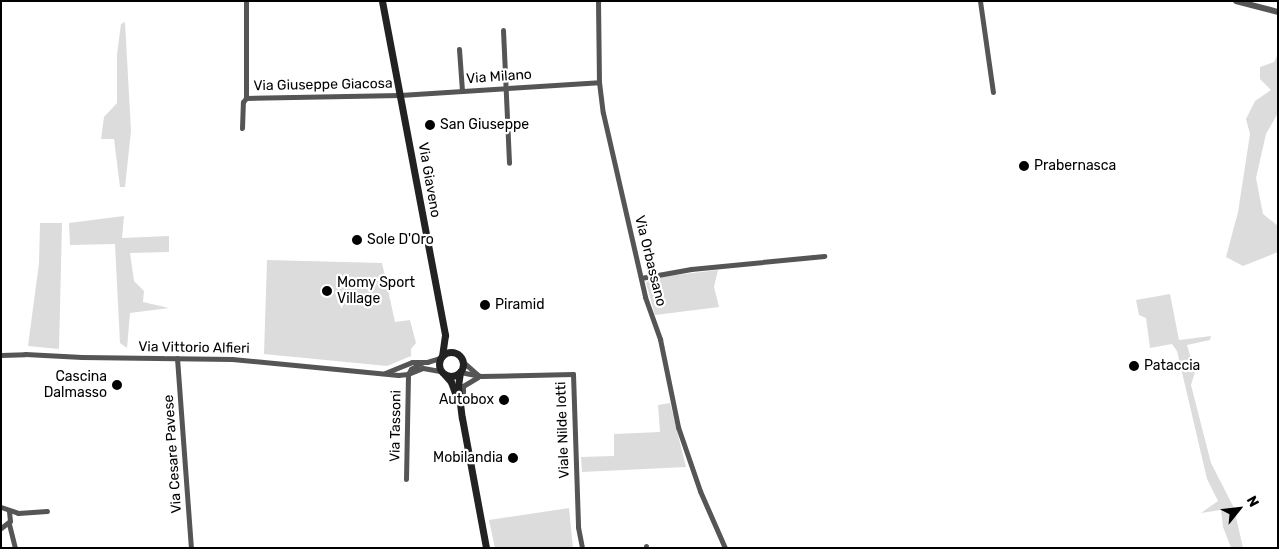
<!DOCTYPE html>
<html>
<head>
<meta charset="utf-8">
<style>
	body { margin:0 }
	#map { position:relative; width:1279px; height:549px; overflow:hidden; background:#fff; font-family:Rubik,sans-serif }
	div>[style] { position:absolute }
	.green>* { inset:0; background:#dcdcdc }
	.minor>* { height:5px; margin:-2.5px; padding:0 2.5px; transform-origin:2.5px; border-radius:2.5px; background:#555 }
	.tertiary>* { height:6px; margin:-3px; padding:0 3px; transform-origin:3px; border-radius:3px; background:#555 }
	.secondary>* { height:7px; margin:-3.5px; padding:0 3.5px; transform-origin:3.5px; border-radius:3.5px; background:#222 }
	.secondary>.ring { margin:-3.5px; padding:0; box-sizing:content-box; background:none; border:7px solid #222; border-radius:50% }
	.dots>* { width:14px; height:14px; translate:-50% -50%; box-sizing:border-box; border:2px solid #fff; border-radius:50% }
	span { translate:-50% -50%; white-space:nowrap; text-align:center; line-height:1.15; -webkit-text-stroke:4.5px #fff; paint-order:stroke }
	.street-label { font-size:14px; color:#000 }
	.poi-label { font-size:14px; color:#000 }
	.left { translate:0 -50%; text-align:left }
	.right { translate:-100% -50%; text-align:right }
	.frame { position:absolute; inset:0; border:2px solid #000; pointer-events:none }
	.north { position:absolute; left:1214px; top:484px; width:50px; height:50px; -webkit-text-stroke:4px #fff; paint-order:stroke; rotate:61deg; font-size:14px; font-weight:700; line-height:20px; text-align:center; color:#000 }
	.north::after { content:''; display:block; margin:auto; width:18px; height:22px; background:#000; clip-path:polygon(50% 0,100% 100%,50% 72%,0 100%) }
</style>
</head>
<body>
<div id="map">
	<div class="green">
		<div style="clip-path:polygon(125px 22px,131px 131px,125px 187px,120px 187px,114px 139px,101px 139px,104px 117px,117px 103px,117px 54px,121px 24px)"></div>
		<div style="clip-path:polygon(1278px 54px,1278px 113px,1266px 134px,1256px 178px,1263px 214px,1278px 226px,1278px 252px,1243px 266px,1226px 257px,1238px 212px,1250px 134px,1246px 119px,1255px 101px,1271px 90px,1260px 79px,1260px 67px,1274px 62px)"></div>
		<div style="clip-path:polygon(124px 216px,122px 238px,169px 236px,169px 252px,130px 253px,134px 281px,144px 291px,143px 302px,169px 308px,130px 313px,127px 348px,120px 343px,115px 244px,70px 245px,69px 223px)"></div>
		<div style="clip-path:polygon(40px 223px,62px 223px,59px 349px,28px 346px,39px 263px)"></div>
		<div style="clip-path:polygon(267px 260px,382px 263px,395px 322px,410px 320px,416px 343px,411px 349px,411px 356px,387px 366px,264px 354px)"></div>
		<div style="clip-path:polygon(718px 270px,714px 287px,719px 307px,655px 315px,646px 283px,650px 278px)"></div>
		<div style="clip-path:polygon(1170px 294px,1179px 340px,1211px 336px,1210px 340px,1187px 345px,1195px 372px,1191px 385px,1211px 463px,1234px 508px,1243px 548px,1231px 548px,1223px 527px,1221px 510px,1201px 513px,1218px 501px,1207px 479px,1177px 351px,1172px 344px,1150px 348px,1146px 318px,1139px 315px,1136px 300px)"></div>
		<div style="clip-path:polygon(670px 403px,686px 467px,582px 472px,581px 457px,614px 456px,614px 434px,660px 432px,658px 405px)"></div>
		<div style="clip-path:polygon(569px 508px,573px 548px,495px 548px,489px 520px)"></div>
	</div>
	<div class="minor">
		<div style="left:598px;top:1px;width:81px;rotate:89.3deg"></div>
		<div style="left:599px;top:82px;width:31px;rotate:83deg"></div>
		<div style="left:603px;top:113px;width:189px;rotate:77.1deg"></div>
		<div style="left:645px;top:297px;width:45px;rotate:70.3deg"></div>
		<div style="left:660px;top:339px;width:90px;rotate:78.4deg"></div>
		<div style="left:678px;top:427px;width:68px;rotate:71deg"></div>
		<div style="left:700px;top:491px;width:62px;rotate:66.3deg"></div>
		<div style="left:980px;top:1px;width:92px;rotate:81.9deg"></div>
		<div style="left:503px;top:30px;width:133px;rotate:87.4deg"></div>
		<div style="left:459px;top:49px;width:42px;rotate:85.9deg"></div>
		<div style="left:246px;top:98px;width:154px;rotate:-1.1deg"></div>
		<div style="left:400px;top:95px;width:199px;rotate:-3.7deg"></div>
		<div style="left:242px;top:128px;width:26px;rotate:-88deg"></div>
		<div style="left:243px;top:102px;width:5px;rotate:-53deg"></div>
		<div style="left:246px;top:98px;width:97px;rotate:-90deg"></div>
		<div style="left:641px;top:278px;width:51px;rotate:-10.2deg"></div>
		<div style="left:691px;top:269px;width:134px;rotate:-5.6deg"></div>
		<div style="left:1px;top:355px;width:24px;rotate:-2deg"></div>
		<div style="left:25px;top:354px;width:57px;rotate:3deg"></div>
		<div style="left:82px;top:357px;width:150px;rotate:0.8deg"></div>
		<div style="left:232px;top:359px;width:167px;rotate:5.5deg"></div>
		<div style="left:398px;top:375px;width:10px;rotate:-6deg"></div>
		<div style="left:408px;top:374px;width:16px;rotate:-22deg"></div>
		<div style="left:423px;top:368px;width:17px;rotate:10deg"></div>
		<div style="left:177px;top:358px;width:191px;rotate:85.8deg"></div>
		<div style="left:463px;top:362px;width:20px;rotate:41deg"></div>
		<div style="left:460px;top:372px;width:21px;rotate:11deg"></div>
		<div style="left:481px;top:376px;width:92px;rotate:-1.2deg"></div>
		<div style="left:573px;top:374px;width:153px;rotate:88.1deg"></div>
		<div style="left:578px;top:527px;width:21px;rotate:79deg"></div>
		<div style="left:385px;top:373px;width:29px;rotate:-22deg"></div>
		<div style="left:412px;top:362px;width:15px"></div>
		<div style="left:427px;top:362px;width:14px;rotate:-17deg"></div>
		<div style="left:463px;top:399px;width:13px;rotate:-90deg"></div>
		<div style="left:463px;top:386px;width:17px;rotate:-31deg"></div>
		<div style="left:406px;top:479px;width:105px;rotate:-88.9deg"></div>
		<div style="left:408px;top:374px;width:6px;rotate:-59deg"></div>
		<div style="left:411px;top:369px;width:14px;rotate:-30deg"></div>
		<div style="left:1px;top:507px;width:18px;rotate:19deg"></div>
		<div style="left:18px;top:513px;width:29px;rotate:-4deg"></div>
		<div style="left:9px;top:524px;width:25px;rotate:76deg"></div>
		<div style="left:1px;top:528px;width:11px;rotate:-38deg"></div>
		<div style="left:10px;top:521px;width:10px;rotate:-96deg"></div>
		<div style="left:646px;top:546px;width:2px;rotate:90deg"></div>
	</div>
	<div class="tertiary">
		<div style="left:1236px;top:1px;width:43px;rotate:14.7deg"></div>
	</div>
	<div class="secondary">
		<div style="left:382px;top:1px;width:340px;rotate:79.3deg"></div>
		<div style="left:445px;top:335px;width:21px;rotate:98deg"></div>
		<div class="ring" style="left:439px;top:352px;width:17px;height:17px"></div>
		<div style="left:460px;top:372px;width:15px;rotate:98deg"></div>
		<div style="left:458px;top:387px;width:31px;rotate:83deg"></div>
		<div style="left:462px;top:418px;width:132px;rotate:79.5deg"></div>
		<div style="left:445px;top:375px;width:9px;rotate:49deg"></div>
		<div style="left:451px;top:382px;width:15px;rotate:70deg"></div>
	</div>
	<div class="dots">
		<div style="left:430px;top:125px;background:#000"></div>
		<div style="left:1024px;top:166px;background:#000"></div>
		<div style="left:357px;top:240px;background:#000"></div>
		<div style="left:327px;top:291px;background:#000"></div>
		<div style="left:485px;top:305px;background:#000"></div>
		<div style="left:1134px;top:366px;background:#000"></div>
		<div style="left:117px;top:385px;background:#000"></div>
		<div style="left:504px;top:400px;background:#000"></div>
		<div style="left:513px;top:458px;background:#000"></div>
	</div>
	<div class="street-label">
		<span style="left:499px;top:77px;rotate:-4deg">Via Milano</span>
		<span style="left:323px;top:85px;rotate:-1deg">Via Giuseppe Giacosa</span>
		<span style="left:429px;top:180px;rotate:80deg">Via Giaveno</span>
		<span style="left:650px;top:261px;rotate:76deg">Via Orbassano</span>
		<span style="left:194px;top:348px;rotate:1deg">Via Vittorio Alfieri</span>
		<span style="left:396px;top:426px;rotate:-89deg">Via Tassoni</span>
		<span style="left:563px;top:430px;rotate:-92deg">Viale Nilde Iotti</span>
		<span style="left:173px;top:454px;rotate:-94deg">Via Cesare Pavese</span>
	</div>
	<div class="poi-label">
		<span class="left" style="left:440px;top:125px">San Giuseppe</span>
		<span class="left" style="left:1034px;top:166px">Prabernasca</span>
		<span class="left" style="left:367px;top:240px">Sole D'Oro</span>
		<span class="left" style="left:337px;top:291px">Momy Sport<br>Village</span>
		<span class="left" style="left:495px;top:305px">Piramid</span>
		<span class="left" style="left:1144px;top:366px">Pataccia</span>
		<span class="right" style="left:107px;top:385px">Cascina<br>Dalmasso</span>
		<span class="right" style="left:494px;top:400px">Autobox</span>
		<span class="right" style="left:503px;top:458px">Mobilandia</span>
	</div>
	<div class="frame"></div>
	<div class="north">N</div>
</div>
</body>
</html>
